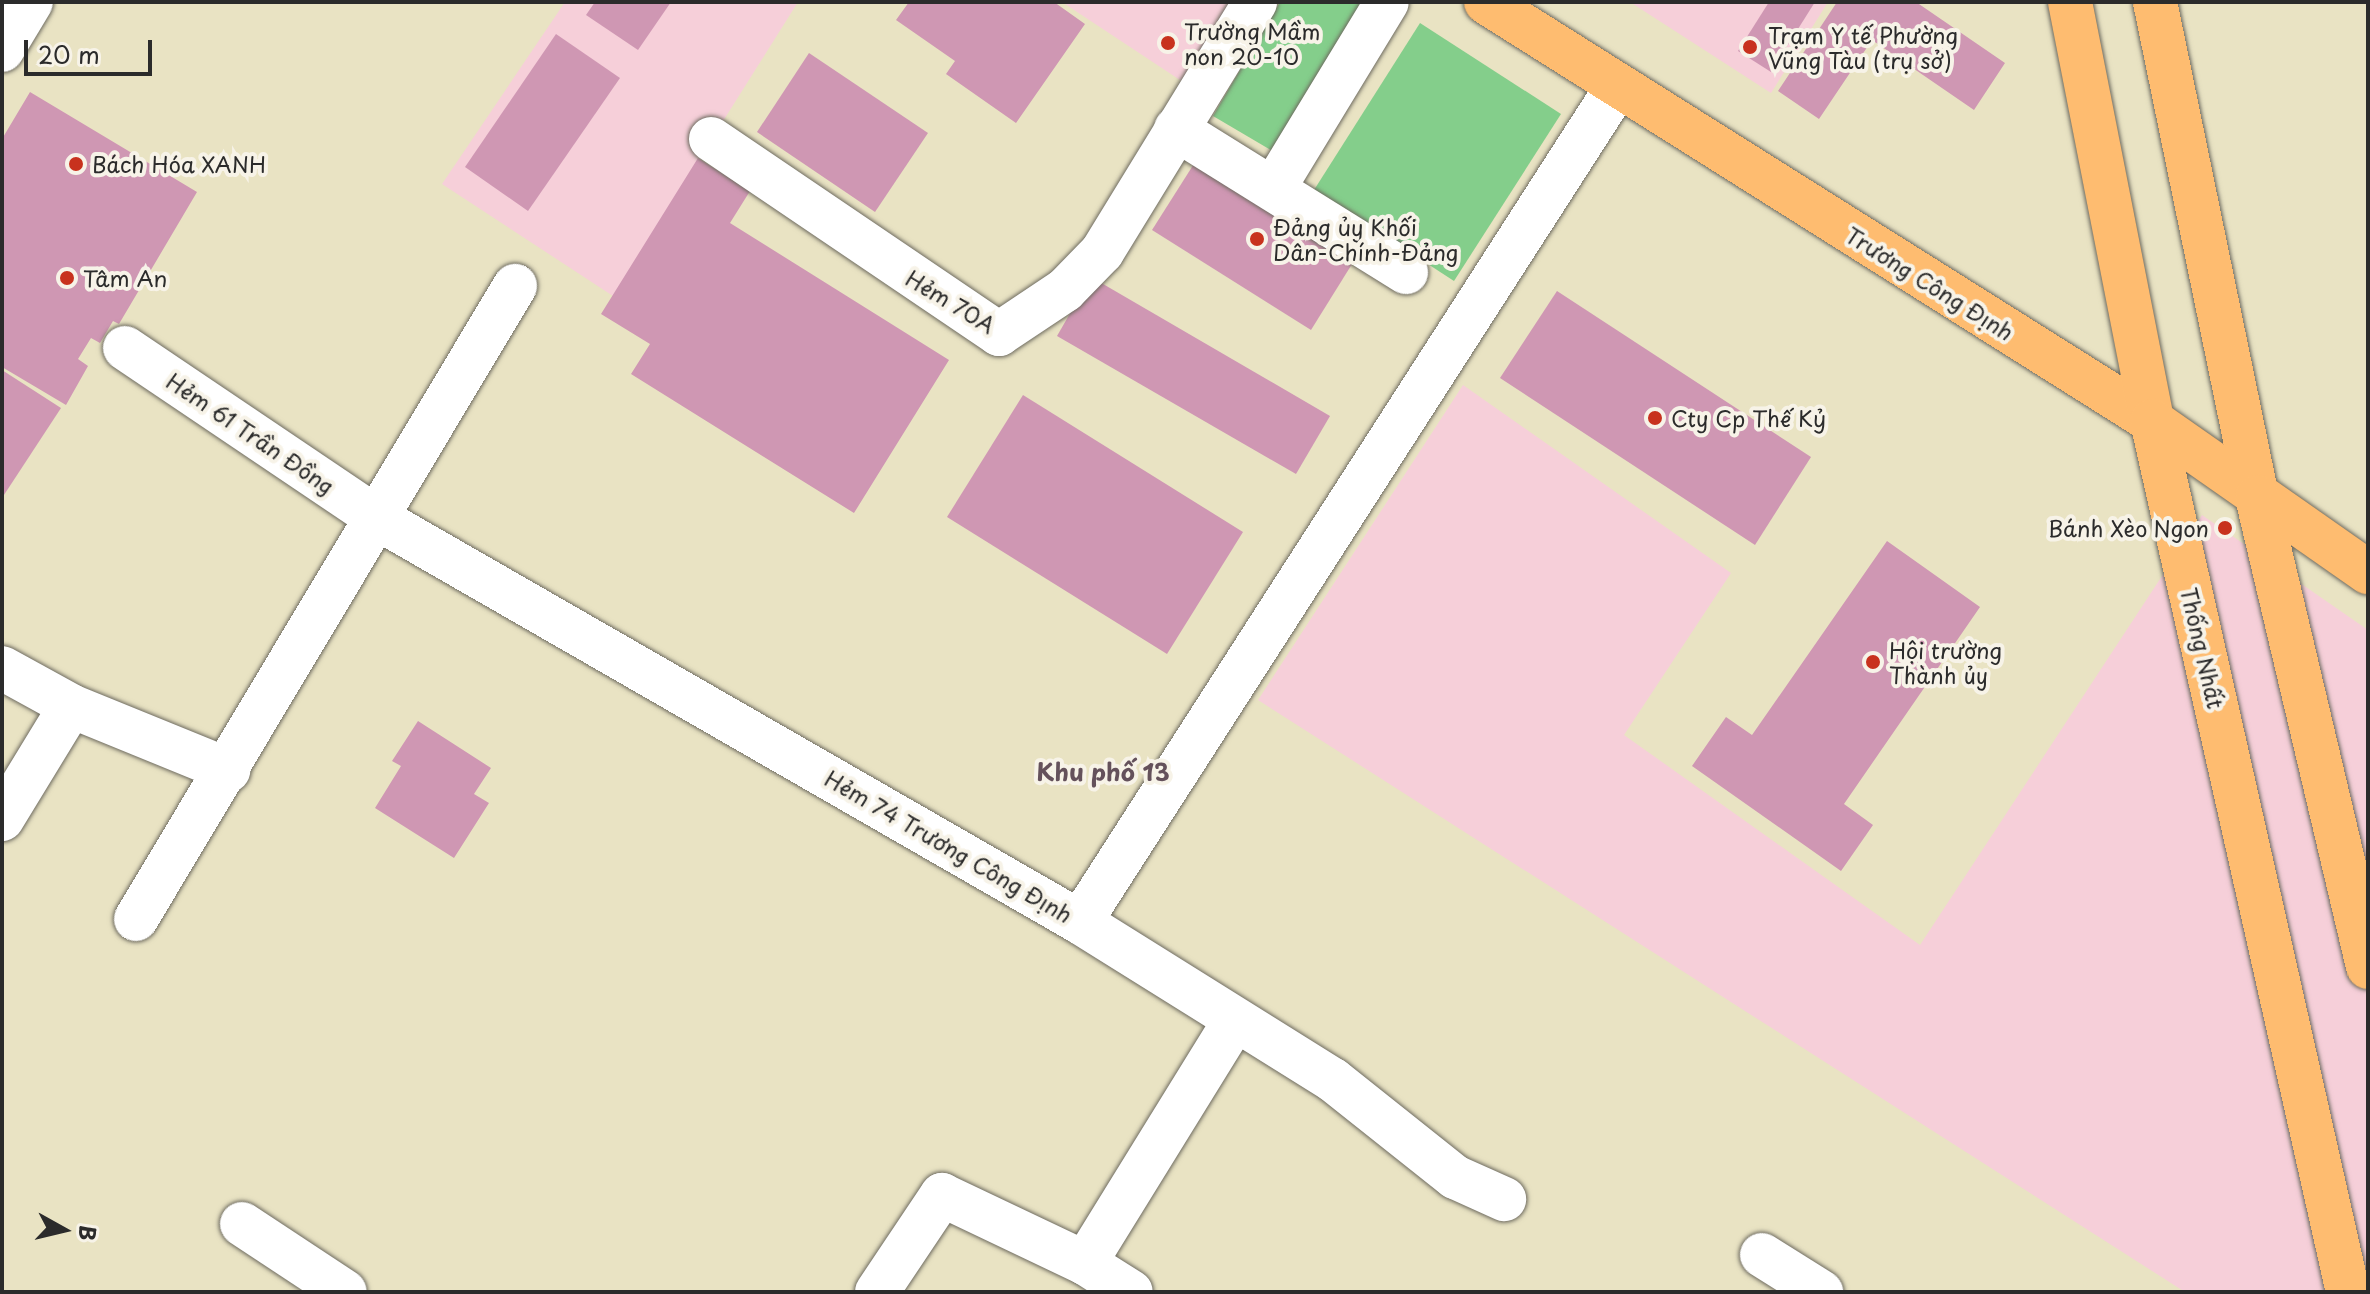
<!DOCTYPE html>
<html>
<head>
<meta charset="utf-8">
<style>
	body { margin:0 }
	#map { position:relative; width:2370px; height:1294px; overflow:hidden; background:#e9e3c3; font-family:"Playpen Sans",sans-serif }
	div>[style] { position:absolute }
	.built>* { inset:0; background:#f6cfd9 }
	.green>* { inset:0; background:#84ce8b }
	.building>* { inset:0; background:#cf97b3 }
	.roads { filter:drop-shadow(0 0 2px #6e6b60) drop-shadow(0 0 2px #6e6b60) }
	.minor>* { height:44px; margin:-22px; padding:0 22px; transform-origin:22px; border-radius:22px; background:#fff }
	.major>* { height:44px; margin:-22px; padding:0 22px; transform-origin:22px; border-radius:22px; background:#febc70 }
	.dots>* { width:22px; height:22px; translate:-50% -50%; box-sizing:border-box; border:4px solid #f7f3e8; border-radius:50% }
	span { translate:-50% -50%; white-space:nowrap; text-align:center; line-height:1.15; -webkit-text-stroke:8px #f7f3e8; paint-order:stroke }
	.poi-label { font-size:22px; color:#2b2b2b }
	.left { translate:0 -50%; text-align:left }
	.right { translate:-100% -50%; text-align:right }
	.street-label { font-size:22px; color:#2b2b2b }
	.neighbourhood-label { font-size:24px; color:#64515b; font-weight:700 }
	.frame { position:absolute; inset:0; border:4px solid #2b2b2b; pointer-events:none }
	.north { position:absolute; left:24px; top:1190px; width:80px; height:80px; -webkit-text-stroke:6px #f7f3e8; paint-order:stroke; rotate:98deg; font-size:22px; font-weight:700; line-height:32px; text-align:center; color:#2b2b2b }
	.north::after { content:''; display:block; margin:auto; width:28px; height:36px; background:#2b2b2b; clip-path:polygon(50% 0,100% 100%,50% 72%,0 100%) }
	.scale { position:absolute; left:24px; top:40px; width:128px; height:36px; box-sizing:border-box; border:4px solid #2b2b2b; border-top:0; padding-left:10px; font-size:24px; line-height:28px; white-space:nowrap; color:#2b2b2b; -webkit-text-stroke:6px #f7f3e8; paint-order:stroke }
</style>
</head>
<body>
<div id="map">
	<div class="built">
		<div style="clip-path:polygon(565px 2px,798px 2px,613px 296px,442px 184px)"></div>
		<div style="clip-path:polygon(1062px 2px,1239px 2px,1186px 84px)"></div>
		<div style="clip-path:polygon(1630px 2px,1828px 2px,1771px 93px)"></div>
		<div style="clip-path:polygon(1463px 385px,1731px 573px,1624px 735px,1920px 945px,2202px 515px,2368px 630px,2368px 1292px,2185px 1292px,1258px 700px)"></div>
	</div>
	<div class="green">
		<div style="clip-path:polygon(1280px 2px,1398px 2px,1305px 170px,1213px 116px)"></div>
		<div style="clip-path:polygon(1420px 23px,1561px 114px,1454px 281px,1314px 190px)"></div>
	</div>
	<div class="building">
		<div style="clip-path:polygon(595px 2px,671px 2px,638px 50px,586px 15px)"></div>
		<div style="clip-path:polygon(909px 2px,1054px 2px,1085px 24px,1016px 123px,946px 74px,955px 61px,896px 20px)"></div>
		<div style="clip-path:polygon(1769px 2px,1815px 2px,1771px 72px,1738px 51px)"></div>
		<div style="clip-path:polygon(1837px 2px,1916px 2px,2005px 63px,1974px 110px,1872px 40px,1819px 119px,1778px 91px)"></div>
		<div style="clip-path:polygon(556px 34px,620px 78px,528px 211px,465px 167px)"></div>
		<div style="clip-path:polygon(809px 53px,928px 133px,875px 212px,757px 132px)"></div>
		<div style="clip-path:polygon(30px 92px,197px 192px,119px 324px,113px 321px,100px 343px,91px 338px,78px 359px,88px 366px,66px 405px,2px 367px,2px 139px)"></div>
		<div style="clip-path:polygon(1204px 148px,1362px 248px,1311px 330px,1152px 230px)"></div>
		<div style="clip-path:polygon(698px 158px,750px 191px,730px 223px,949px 360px,854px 513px,631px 374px,650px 344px,601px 314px)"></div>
		<div style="clip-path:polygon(1091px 277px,1330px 416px,1296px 474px,1057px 336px)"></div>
		<div style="clip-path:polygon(1557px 291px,1811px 457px,1755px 545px,1500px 378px)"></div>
		<div style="clip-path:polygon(2px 370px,61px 408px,2px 498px)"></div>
		<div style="clip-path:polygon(1023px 395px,1243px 532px,1167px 654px,947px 517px)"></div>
		<div style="clip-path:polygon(1887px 541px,1980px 607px,1844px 804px,1873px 825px,1841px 871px,1692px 766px,1726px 717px,1752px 735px)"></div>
		<div style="clip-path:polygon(418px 721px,491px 768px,474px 794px,489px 803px,454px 858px,375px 808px,401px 766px,392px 761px)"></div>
	</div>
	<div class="roads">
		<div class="minor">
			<div style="left:2px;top:50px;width:56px;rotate:-58.9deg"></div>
			<div style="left:1176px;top:129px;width:271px;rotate:31.9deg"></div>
			<div style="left:711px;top:139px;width:348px;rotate:34.1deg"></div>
			<div style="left:999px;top:334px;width:79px;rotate:-33.7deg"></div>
			<div style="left:1065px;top:290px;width:53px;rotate:-45.8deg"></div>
			<div style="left:1102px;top:252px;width:293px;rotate:-58.5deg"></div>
			<div style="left:1275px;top:186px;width:215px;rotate:-58.7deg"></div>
			<div style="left:125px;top:348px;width:304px;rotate:34deg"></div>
			<div style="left:377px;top:518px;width:811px;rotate:29.89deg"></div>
			<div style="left:1080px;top:922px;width:298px;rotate:32deg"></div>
			<div style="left:1333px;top:1080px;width:156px;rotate:38.5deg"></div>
			<div style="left:1455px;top:1177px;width:54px;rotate:24.2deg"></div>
			<div style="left:2px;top:668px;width:79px;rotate:28.8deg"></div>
			<div style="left:71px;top:706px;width:170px;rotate:22.2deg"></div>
			<div style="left:2px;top:819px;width:132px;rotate:-58.6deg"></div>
			<div style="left:136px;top:919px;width:738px;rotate:-59.09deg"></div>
			<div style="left:1080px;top:922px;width:993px;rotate:-57.25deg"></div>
			<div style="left:242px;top:1224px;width:123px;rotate:33.4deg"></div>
			<div style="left:1762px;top:1255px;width:70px;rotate:32.1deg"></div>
			<div style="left:1085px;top:1263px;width:283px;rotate:-58.3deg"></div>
			<div style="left:877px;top:1292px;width:117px;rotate:-56.2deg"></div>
			<div style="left:942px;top:1195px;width:158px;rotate:25.4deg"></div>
			<div style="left:1085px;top:1263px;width:54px;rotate:32.2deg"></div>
		</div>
		<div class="major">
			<div style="left:1486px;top:2px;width:787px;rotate:32.18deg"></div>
			<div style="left:2152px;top:421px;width:264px;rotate:35deg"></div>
			<div style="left:2070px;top:2px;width:427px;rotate:78.9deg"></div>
			<div style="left:2152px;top:421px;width:893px;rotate:77.32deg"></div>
			<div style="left:2155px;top:2px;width:505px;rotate:78.36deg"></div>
			<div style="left:2257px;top:497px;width:483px;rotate:76.7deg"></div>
		</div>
	</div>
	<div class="dots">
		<div style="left:1168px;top:43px;background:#c8321e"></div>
		<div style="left:1750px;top:47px;background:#c8321e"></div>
		<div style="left:76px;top:164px;background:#c8321e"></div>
		<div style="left:1257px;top:239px;background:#c8321e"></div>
		<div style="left:67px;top:278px;background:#c8321e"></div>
		<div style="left:1655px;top:418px;background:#c8321e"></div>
		<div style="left:2225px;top:528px;background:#c8321e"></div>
		<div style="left:1873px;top:662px;background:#c8321e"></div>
	</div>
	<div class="poi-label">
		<span class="left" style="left:1184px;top:43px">Trường Mầm<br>non 20-10</span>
		<span class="left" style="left:1768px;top:47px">Trạm Y tế Phường<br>Vũng Tàu (trụ sở)</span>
		<span class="left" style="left:92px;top:164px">Bách Hóa XANH</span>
		<span class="left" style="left:1273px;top:239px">Đảng ủy Khối<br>Dân-Chính-Đảng</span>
		<span class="left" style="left:83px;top:278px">Tâm An</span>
		<span class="left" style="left:1671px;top:418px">Cty Cp Thế Kỷ</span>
		<span class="right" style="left:2209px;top:528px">Bánh Xèo Ngon</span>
		<span class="left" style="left:1889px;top:662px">Hội trường<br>Thành ủy</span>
	</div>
	<div class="street-label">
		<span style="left:1930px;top:283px;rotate:32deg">Trương Công Định</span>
		<span style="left:951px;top:301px;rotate:31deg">Hẻm 70A</span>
		<span style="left:251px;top:433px;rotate:34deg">Hẻm 61 Trần Đồng</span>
		<span style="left:2203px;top:648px;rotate:77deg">Thống Nhất</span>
		<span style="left:949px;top:846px;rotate:30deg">Hẻm 74 Trương Công Định</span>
	</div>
	<div class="neighbourhood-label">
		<span style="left:1103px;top:772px">Khu phố 13</span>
	</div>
	<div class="frame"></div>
	<div class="north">B</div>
	<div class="scale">20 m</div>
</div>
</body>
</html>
